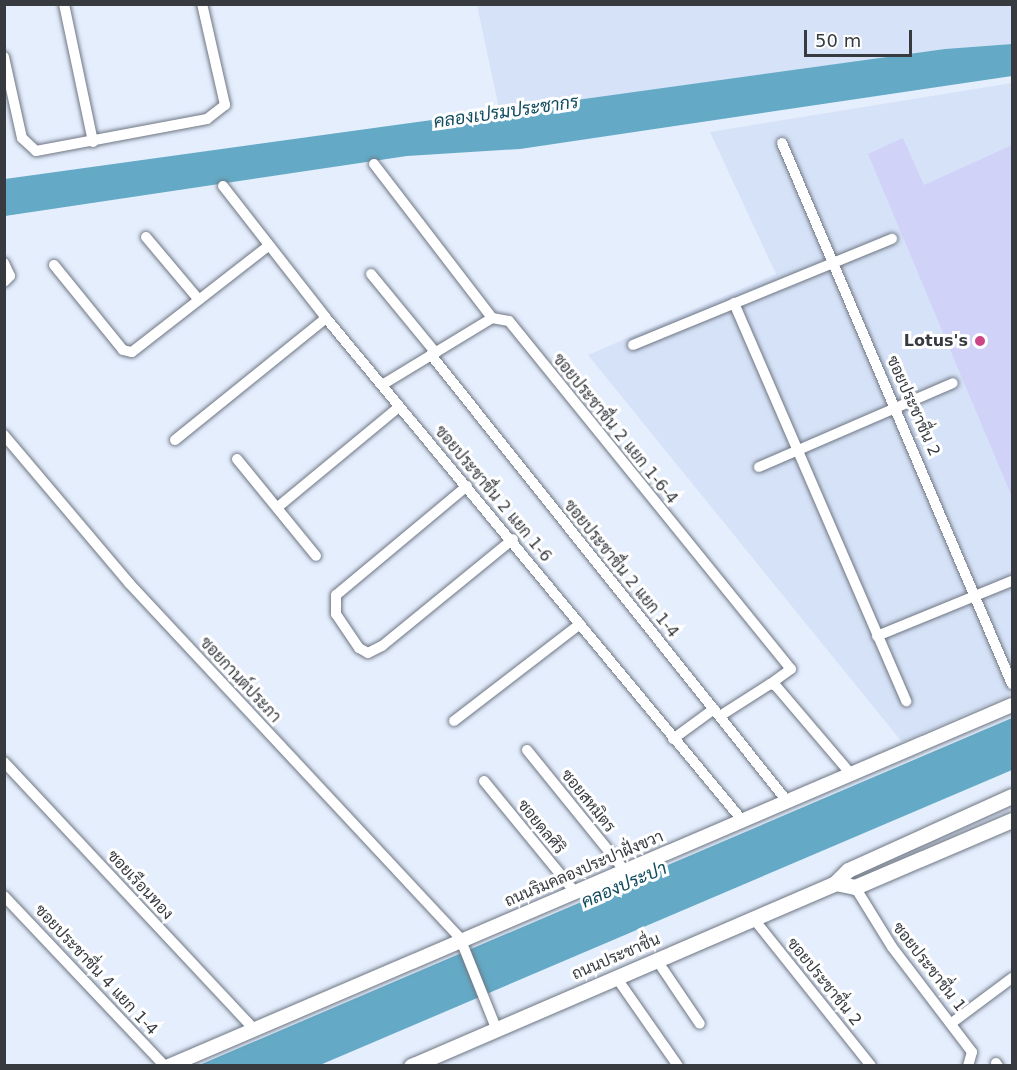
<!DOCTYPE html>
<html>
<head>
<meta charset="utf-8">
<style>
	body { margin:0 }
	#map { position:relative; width:1017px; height:1070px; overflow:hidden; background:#e5eefd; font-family:"DejaVu Sans",Sarabun,sans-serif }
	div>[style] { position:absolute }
	.built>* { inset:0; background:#d6e2f7 }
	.water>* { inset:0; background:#64aac6 }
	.building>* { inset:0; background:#d0d3f7 }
	.roads { filter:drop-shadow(0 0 2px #6e7683) drop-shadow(0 0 2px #6e7683) }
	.minor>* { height:10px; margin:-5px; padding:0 5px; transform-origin:5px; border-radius:5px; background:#fff }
	.tertiary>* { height:14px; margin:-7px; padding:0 7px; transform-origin:7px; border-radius:7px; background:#fff }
	.secondary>* { height:15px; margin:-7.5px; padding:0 7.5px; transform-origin:7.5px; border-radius:7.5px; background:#fff }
	.dots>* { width:16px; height:16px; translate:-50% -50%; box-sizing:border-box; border:3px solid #fff; border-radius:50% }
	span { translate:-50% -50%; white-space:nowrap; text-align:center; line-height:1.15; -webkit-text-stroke:6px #fff; paint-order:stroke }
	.poi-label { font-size:16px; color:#373b40; font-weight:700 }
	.right { translate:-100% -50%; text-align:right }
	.street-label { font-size:16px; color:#373b40 }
	.water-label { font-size:18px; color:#114c60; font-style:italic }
	.frame { position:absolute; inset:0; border:6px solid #373b40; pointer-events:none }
	.scale { position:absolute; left:804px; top:30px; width:108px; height:27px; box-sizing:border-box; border:3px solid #373b40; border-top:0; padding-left:8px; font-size:18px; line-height:21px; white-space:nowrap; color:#373b40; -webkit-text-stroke:4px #fff; paint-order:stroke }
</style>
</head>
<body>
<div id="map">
	<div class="built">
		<div style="clip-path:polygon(477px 5px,1012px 5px,1012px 44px,945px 49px,500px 113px)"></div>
		<div style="clip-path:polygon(1012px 83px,1012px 694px,902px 742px,588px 355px,776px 274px,710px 132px)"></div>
	</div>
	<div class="water">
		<div style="clip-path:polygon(1012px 44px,1012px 76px,520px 149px,407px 156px,5px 216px,5px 179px,945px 49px)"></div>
		<div style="clip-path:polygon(1012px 718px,1012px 770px,320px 1065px,197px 1066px)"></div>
	</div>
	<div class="building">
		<div style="clip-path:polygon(903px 138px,924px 185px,1012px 145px,1012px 497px,868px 154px)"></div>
	</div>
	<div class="roads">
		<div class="minor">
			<div style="left:64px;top:4px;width:141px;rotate:78.1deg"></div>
			<div style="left:4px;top:57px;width:83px;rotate:77.5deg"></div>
			<div style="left:22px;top:138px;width:19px;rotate:43deg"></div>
			<div style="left:36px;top:151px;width:174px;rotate:-10.6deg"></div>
			<div style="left:207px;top:119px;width:23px;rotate:-38deg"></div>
			<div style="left:225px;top:105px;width:104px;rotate:-102.8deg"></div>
			<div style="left:782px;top:143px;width:588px;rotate:66.97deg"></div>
			<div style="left:374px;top:164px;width:194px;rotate:52.5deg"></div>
			<div style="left:223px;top:186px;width:167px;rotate:52deg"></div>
			<div style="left:326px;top:318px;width:652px;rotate:50.35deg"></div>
			<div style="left:146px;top:237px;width:82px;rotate:49.9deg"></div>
			<div style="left:4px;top:263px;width:14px;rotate:65deg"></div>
			<div style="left:10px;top:276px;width:8px;rotate:135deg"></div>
			<div style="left:54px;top:265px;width:109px;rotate:50.9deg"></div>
			<div style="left:123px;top:350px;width:9px;rotate:13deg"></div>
			<div style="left:132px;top:352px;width:172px;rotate:-37.9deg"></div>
			<div style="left:371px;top:274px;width:102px;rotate:50.6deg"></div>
			<div style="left:734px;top:303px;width:434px;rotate:66.6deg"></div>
			<div style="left:633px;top:345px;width:280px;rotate:-22.3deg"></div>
			<div style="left:431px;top:355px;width:571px;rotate:51.4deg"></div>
			<div style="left:382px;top:385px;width:129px;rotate:-31.3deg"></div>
			<div style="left:492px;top:318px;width:17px;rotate:10deg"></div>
			<div style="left:509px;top:321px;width:448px;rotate:51deg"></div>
			<div style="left:791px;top:669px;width:26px;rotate:144deg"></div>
			<div style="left:4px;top:435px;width:194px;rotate:49.8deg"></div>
			<div style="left:129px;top:583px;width:485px;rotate:47deg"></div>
			<div style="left:460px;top:938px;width:97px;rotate:68.2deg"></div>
			<div style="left:175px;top:440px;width:194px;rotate:-38.9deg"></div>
			<div style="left:237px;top:459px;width:125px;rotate:50.8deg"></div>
			<div style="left:759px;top:467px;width:211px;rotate:-23.4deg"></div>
			<div style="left:467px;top:486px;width:170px;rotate:140.2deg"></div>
			<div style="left:336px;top:595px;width:19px;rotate:90deg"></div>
			<div style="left:336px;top:614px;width:41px;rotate:55.9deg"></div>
			<div style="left:359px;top:648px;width:10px;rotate:29deg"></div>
			<div style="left:368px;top:653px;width:16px;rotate:-27deg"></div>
			<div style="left:382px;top:646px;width:169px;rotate:-39.2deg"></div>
			<div style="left:278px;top:507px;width:157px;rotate:-39.6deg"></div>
			<div style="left:877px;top:636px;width:146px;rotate:-22.2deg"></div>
			<div style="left:720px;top:716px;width:59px;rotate:-32.6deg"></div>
			<div style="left:770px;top:684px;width:6px;rotate:18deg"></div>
			<div style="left:776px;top:686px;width:116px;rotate:49.6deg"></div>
			<div style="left:454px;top:721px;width:159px;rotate:-37.6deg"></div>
			<div style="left:673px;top:739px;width:51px;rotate:-36.2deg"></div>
			<div style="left:527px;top:750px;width:156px;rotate:51deg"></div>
			<div style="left:4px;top:762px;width:364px;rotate:46.9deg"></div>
			<div style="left:484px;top:781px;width:142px;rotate:50.7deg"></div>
			<div style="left:855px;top:887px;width:70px;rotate:58.3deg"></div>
			<div style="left:892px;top:947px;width:132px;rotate:52.7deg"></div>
			<div style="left:972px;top:1052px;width:15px;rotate:106deg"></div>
			<div style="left:4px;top:896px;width:234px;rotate:46.6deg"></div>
			<div style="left:753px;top:918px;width:189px;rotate:51.4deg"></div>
			<div style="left:656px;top:959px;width:78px;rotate:55.9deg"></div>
			<div style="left:616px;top:977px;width:108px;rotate:55.1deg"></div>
			<div style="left:953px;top:1022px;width:74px;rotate:-36.7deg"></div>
			<div style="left:996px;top:1063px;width:4px;rotate:56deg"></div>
		</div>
		<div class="tertiary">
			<div style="left:169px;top:1066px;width:917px;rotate:-23.18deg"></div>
		</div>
		<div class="secondary">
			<div style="left:835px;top:883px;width:20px;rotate:11deg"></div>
			<div style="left:855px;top:887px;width:171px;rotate:-23.1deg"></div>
			<div style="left:411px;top:1066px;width:462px;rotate:-23.3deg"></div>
			<div style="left:835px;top:883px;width:18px;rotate:-45deg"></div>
			<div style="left:848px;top:870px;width:180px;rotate:-24.3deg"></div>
		</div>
	</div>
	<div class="dots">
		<div style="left:980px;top:341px;background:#cc4686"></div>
	</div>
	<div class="poi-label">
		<span class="right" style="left:968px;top:341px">Lotus's</span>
	</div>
	<div class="street-label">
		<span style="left:913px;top:406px;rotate:66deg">ซอยประชาชื่น 2</span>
		<span style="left:615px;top:429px;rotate:51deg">ซอยประชาชื่น 2 แยก 1-6-4</span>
		<span style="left:493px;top:494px;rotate:50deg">ซอยประชาชื่น 2 แยก 1-6</span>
		<span style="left:621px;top:569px;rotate:51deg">ซอยประชาชื่น 2 แยก 1-4</span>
		<span style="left:240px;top:680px;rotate:47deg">ซอยกานต์ประภา</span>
		<span style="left:588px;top:801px;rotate:51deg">ซอยสหมิตร</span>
		<span style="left:541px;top:827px;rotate:51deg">ซอยดลศิริ</span>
		<span style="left:584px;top:869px;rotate:-23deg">ถนนริมคลองประปาฝั่งขวา</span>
		<span style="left:140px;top:885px;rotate:47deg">ซอยเรือนทอง</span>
		<span style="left:616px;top:957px;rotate:-23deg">ถนนประชาชื่น</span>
		<span style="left:929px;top:967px;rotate:52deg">ซอยประชาชื่น 1</span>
		<span style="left:96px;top:970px;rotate:47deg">ซอยประชาชื่น 4 แยก 1-4</span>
		<span style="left:824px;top:982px;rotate:51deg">ซอยประชาชื่น 2</span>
	</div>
	<div class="water-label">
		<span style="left:506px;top:112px;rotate:-8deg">คลองเปรมประชากร</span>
		<span style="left:624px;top:885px;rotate:-23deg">คลองประปา</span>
	</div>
	<div class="frame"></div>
	<div class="scale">50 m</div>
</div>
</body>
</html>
